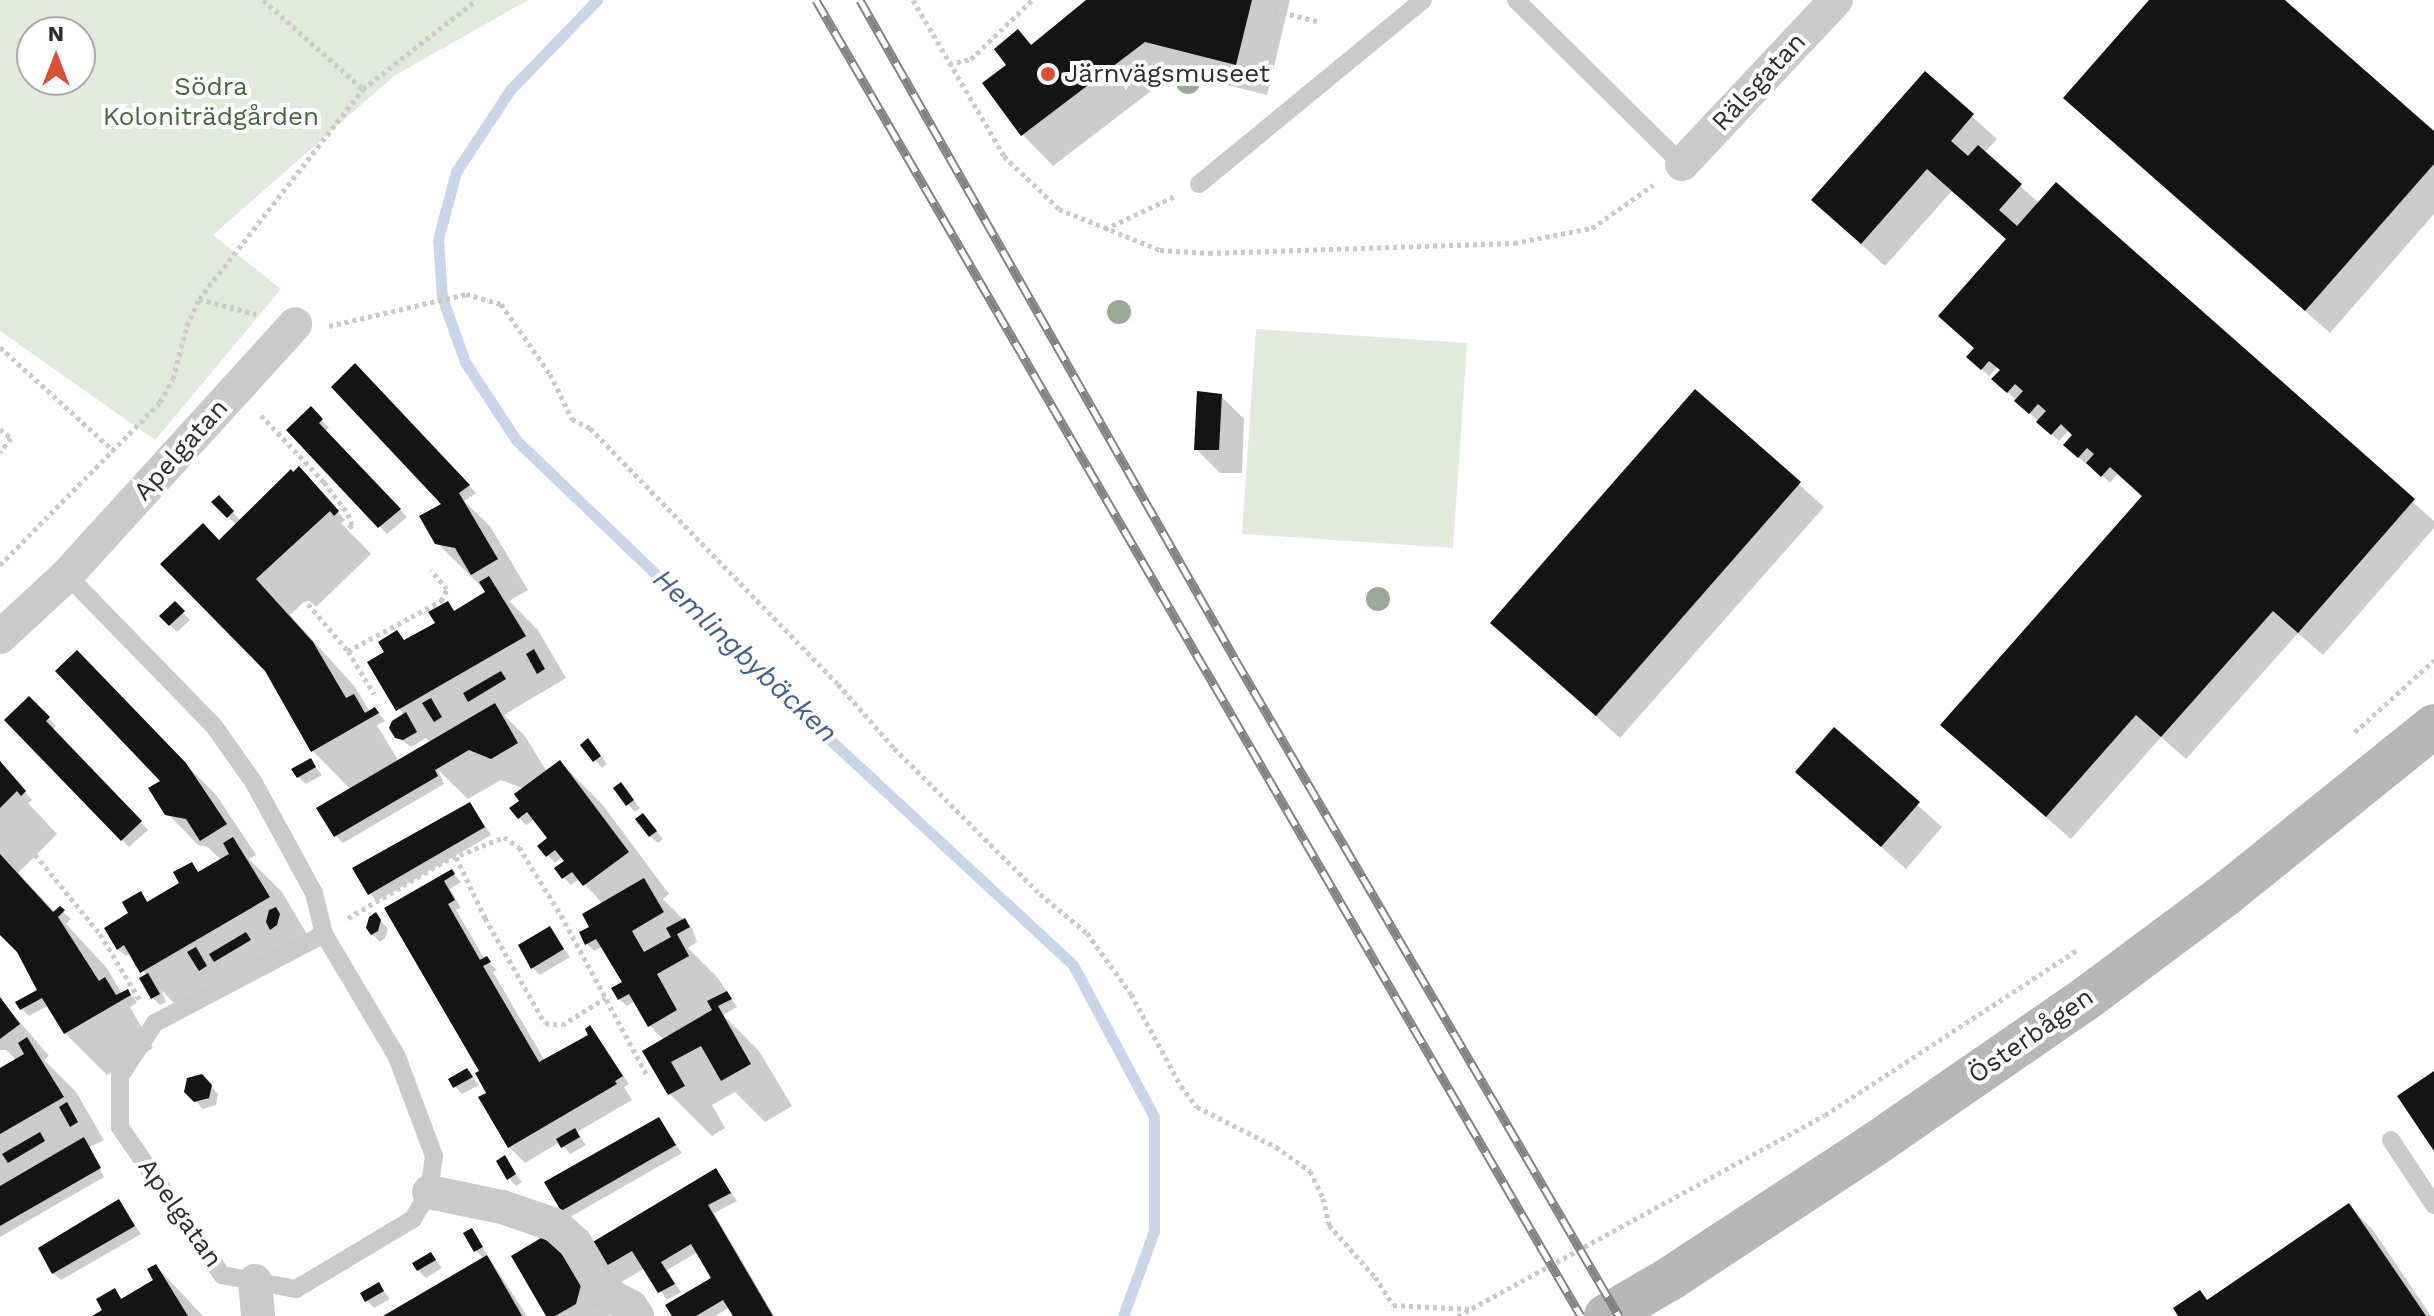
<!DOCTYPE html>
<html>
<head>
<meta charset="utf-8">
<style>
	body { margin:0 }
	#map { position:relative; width:2434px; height:1316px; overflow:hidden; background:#fff; font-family:"Work Sans",sans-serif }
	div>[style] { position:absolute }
	.green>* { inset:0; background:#e1eadc }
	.shadow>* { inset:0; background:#0003 }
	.stream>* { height:11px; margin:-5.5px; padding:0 5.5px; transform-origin:5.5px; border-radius:5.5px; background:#c9d6e9 }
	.building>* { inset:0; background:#141414 }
	.path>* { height:5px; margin-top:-2.5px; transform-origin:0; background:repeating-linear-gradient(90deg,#cacaca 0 4px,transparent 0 8px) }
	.service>* { height:18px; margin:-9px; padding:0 9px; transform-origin:9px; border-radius:9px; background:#cacaca }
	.minor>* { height:34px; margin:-17px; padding:0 17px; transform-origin:17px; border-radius:17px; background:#cacaca }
	.secondary>* { height:44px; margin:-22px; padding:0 22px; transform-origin:22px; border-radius:22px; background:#b7b7b7 }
	.rail>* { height:9px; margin-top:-4.5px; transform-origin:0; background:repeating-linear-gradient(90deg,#fff 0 18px,#828282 0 36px); box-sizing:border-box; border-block:2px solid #828282 }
	.trees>* { width:24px; height:24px; margin:-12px; border-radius:50%; background:#9aab95 }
	.dots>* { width:22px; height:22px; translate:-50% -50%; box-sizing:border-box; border:4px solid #fff; border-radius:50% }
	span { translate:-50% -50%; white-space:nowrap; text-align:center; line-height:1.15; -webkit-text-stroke:8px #fff; paint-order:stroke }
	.poi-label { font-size:26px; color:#2d2d2d }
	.left { translate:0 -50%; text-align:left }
	.street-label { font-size:26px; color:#2d2d2d }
	.park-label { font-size:26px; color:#48663e }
	.water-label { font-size:28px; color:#415f8a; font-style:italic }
	.north { position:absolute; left:16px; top:16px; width:80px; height:80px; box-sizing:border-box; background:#fff; border:2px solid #ababab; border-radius:50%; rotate:0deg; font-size:22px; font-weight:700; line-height:32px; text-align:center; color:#2d2d2d }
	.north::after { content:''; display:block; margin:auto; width:28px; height:36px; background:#da4f3a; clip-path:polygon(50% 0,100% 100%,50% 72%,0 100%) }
</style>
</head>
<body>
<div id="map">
	<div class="green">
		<div style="clip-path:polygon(evenodd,0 0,528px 0,394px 76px,213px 235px,281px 289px,155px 440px,0 331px,0 0,80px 32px,80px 80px,32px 80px,32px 32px,80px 32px)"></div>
		<div style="clip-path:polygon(1256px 329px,1467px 343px,1453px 548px,1242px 534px)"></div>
	</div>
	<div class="shadow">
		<div style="clip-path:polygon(1089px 0,1290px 0,1267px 95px,1176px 72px,1053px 166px,1023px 135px,985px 84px,1009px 66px,1018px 31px,1032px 46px)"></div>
		<div style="clip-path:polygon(2152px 0,2282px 0,2434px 133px,2434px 214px,2330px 333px,2090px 121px)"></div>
		<div style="clip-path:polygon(1925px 74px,1997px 139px,1984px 153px,2040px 204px,2056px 185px,2434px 521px,2434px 528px,2323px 655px,2298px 633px,2186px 759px,2161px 737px,2071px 839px,1967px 748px,2143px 498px,2117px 474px,2110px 483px,2088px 462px,2086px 464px,2065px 445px,2074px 436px,2068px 431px,2059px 441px,1994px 379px,2001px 372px,1997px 368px,1989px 376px,1976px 364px,1975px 349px,1941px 316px,2007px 240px,1952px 191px,1885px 266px,1838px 223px)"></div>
		<div style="clip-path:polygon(355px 366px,476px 493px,464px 501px,490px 526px,528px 590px,509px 601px,538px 630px,566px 678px,504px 715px,525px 736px,547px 772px,560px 762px,602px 804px,669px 894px,663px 899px,692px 928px,697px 942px,688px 948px,718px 978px,737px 1007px,723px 1015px,759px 1051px,792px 1106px,765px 1122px,735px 1092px,712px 1105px,725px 1128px,712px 1136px,670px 1094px,664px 1040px,650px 1026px,635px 1001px,627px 1006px,619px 999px,627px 991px,603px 946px,594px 951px,587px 944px,589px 929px,603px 904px,580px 879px,571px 885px,564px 878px,557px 869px,567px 862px,562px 857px,555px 863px,547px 855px,550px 839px,535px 819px,526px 825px,519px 818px,525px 789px,501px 780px,468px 799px,438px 770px,444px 784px,343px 843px,335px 835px,351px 790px,313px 751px,219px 543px,237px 526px,214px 502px,219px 498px,241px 521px,306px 476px,345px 520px,341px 523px,371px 554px,316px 607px,307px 599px,290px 615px,355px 687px,370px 712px,375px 710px,382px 717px,385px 721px,377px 725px,399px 762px,431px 743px,426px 738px,411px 747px,397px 737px,404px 716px,370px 662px,437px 623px,447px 603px,456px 612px,488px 593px,437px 543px,444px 504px)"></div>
		<div style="clip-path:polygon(1695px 391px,1824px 507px,1620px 738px,1492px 623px)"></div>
		<div style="clip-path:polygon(1221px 396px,1244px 419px,1242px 473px,1220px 473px,1196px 449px)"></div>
		<div style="clip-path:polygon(311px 409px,329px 428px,325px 431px,407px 517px,387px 534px,288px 430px)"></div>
		<div style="clip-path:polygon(175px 604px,190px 620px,177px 632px,162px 616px)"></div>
		<div style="clip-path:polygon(77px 653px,217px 796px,256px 855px,249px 859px,282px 892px,310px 939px,184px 1013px,161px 990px,166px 1002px,160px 1005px,153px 998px,147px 976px,131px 953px,126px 956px,118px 949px,141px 893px,149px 903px,182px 884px,191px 864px,199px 872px,222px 861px,208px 847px,198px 845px,167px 813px,163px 781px)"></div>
		<div style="clip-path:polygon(29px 698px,56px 726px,52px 730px,148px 830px,129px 847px,7px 720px)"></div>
		<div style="clip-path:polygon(1834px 730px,1942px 827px,1906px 869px,1797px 772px)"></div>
		<div style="clip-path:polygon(583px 745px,595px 748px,607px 764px,602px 768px)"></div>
		<div style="clip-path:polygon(310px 760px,322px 775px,306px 784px,298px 777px)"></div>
		<div style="clip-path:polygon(0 764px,32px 800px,28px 803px,57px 834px,18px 873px,56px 913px,60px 909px,71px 919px,66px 924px,107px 968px,122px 994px,127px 991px,135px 999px,137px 1003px,130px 1007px,153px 1048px,107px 1075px,65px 1033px,49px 1005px,29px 1016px,22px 1009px,37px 992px,45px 1000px,19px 951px,0 931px)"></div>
		<div style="clip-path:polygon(615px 789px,628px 793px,640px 808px,635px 812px)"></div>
		<div style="clip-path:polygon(470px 804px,491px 835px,377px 901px,370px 894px)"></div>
		<div style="clip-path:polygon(643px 815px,663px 839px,658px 843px,650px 836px)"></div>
		<div style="clip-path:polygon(451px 871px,461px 882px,450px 889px,461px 908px,456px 910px,485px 960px,497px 970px,493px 972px,545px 1061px,591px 1035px,590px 1028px,629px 1084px,624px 1087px,632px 1100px,577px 1132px,586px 1145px,570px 1154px,560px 1142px,525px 1163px,509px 1147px,484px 1073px,387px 909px)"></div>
		<div style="clip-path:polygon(376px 915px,388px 929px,385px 938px,380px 942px,372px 934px)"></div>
		<div style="clip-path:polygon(549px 928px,570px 957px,540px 975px,533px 968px)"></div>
		<div style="clip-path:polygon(0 999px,49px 1056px,44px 1060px,76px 1092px,104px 1140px,88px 1148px,104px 1177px,0 1237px,0 1070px,17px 1061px,6px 1050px,0 1050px)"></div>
		<div style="clip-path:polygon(467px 1071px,479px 1085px,462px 1094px,455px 1086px)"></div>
		<div style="clip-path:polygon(202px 1077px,218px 1094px,216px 1105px,203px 1109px,186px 1091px)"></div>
		<div style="clip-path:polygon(658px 1119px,682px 1153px,570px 1217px,563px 1210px)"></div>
		<div style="clip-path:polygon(504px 1158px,522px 1182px,516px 1186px,509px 1178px)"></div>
		<div style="clip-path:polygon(716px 1170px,737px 1201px,714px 1213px,774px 1316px,735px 1316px,730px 1307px,715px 1316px,674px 1316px,714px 1279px,698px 1252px,667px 1270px,681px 1292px,667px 1300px,645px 1268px,618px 1284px,602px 1268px)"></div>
		<div style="clip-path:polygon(119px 1202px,141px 1234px,61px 1280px,53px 1273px)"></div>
		<div style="clip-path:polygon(2349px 1206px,2373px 1230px,2431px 1316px,2181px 1316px,2208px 1302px)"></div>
		<div style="clip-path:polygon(471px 1230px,527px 1316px,387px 1316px,484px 1259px,476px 1251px)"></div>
		<div style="clip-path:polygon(431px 1254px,442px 1268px,426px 1278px,418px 1270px)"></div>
		<div style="clip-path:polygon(581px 1265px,610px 1316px,548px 1316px)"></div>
		<div style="clip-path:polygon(156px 1266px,203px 1316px,95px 1316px,105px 1310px,115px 1290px,123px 1300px,157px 1281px)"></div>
		<div style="clip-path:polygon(379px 1285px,390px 1299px,374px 1308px,367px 1300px)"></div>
	</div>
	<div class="stream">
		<div style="left:597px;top:0;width:125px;rotate:134deg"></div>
		<div style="left:510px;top:90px;width:98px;rotate:123.4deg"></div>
		<div style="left:456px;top:172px;width:69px;rotate:105deg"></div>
		<div style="left:438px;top:239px;width:58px;rotate:86.1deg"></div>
		<div style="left:442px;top:297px;width:69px;rotate:70.5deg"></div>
		<div style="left:465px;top:362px;width:93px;rotate:56.8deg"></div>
		<div style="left:516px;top:440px;width:374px;rotate:43.8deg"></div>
		<div style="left:786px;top:699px;width:391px;rotate:42.8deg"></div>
		<div style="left:1073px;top:965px;width:172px;rotate:61.9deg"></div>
		<div style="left:1154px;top:1117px;width:114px;rotate:90deg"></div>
		<div style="left:1154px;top:1231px;width:90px;rotate:110deg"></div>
	</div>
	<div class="building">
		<div style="clip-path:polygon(1086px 0,1252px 0,1236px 65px,1145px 42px,1021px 136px,982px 83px,1006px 65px,994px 49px,1018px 29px,1031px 45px)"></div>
		<div style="clip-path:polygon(2149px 0,2285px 0,2434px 131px,2434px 164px,2305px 311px,2063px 98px)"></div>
		<div style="clip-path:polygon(1925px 71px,1974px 114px,1951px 141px,1968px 156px,1978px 145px,2022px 184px,1999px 210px,2017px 226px,2056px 182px,2415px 499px,2298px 633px,2273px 611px,2161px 737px,2136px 715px,2046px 817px,1940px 725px,2142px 496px,2110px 467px,2101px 477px,2086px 463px,2094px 454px,2087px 448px,2078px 458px,2063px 445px,2072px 435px,2061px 424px,2051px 435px,2036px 422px,2046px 411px,2038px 404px,2029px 414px,2014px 401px,2023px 391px,2015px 384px,2007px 393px,1991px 379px,2000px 370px,1989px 361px,1981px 370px,1966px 357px,1974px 348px,1938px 316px,2006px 239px,1927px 169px,1861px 244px,1811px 200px)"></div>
		<div style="clip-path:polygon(355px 363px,470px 485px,459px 493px,498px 559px,471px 575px,455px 548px,435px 544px,419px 516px,441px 504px,331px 387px)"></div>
		<div style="clip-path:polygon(1695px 389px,1801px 482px,1596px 716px,1490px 623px)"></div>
		<div style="clip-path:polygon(1197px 391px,1222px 394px,1219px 450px,1194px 450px)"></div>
		<div style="clip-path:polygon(311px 406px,323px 419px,319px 423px,401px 509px,378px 528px,286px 430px)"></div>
		<div style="clip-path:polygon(299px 466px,339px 511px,334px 516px,330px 511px,256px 579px,313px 642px,346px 698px,354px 694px,365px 713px,375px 707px,379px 713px,311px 752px,265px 671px,160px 564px,203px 523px,219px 540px,291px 469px,293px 472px)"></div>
		<div style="clip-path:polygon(219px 495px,234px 511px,227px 518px,211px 502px)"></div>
		<div style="clip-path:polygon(489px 576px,526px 636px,396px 711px,367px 662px,384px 652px,378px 642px,397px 630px,404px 640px,435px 623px,428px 612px,448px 601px,454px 611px,485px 592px,479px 582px)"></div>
		<div style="clip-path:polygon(175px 601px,185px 611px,169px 626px,159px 616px)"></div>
		<div style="clip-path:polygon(534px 649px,545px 669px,537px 674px,526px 654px)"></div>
		<div style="clip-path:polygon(77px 650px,186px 763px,227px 824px,200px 841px,186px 819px,165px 815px,148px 788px,160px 781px,55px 671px)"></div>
		<div style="clip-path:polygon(501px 671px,506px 679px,468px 702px,463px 693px)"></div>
		<div style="clip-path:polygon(29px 696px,50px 717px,46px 721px,142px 821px,121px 841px,4px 720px)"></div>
		<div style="clip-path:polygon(431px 698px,442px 717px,434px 722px,422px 703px)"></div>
		<div style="clip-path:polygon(495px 703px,518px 743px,491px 759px,469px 750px,435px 770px,438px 776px,334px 837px,316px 808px)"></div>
		<div style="clip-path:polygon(406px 712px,417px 732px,403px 740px,395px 738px,389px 728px,392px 721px)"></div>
		<div style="clip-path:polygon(1834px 727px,1920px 802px,1881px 847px,1795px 772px)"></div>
		<div style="clip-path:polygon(588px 738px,601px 756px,593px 762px,580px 745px)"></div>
		<div style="clip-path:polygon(311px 758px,316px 767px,297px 778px,291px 769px)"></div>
		<div style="clip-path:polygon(560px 760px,629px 852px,583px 886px,572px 872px,562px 879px,554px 868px,564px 861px,555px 850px,546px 857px,537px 846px,547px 838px,527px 812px,518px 819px,509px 808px,519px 801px,514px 794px)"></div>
		<div style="clip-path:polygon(0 761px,26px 791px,21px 796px,17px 791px,0 808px)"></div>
		<div style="clip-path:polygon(621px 782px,634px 800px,626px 806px,613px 788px)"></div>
		<div style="clip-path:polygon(470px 802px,485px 827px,368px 895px,352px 868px)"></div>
		<div style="clip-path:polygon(643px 813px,657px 831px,649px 837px,635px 819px)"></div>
		<div style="clip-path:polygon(233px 837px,270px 897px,140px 973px,124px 945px,117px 950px,104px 928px,128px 913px,122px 902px,141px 891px,147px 902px,179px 883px,173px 872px,192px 862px,198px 872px,229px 854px,223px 843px)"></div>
		<div style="clip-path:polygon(0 854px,53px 912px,60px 906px,65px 910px,58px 917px,99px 981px,105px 977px,116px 995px,128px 989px,131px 995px,64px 1034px,42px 998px,20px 1010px,15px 1002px,37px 990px,17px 952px,0 935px)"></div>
		<div style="clip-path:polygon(452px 869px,455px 874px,444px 881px,455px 900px,448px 904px,480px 960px,487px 956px,491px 962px,483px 966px,539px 1062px,588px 1035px,585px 1029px,590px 1025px,623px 1076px,615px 1081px,617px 1084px,508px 1148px,478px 1097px,486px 1093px,475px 1073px,479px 1071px,384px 908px)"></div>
		<div style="clip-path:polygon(644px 878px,664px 912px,632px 931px,644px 952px,671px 937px,666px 928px,685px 918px,690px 927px,677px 934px,689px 956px,657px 974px,677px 1010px,648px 1027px,629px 994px,618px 1000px,611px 988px,622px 982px,596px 939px,585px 945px,579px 932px,589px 927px,582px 914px)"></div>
		<div style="clip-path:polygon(276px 907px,280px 914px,277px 925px,270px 930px,266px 922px,269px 910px)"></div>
		<div style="clip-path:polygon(376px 912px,381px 920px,378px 931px,371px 935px,366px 928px,369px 917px)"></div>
		<div style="clip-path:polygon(550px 926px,564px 949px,531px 969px,518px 945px)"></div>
		<div style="clip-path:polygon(246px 932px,251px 940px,214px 962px,209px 954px)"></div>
		<div style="clip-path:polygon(196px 947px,207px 966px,199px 971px,187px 952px)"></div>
		<div style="clip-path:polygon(148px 973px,160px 994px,151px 999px,139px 978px)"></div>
		<div style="clip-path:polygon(727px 991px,732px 999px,718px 1006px,751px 1064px,721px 1081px,701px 1046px,671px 1062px,685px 1086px,668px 1095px,642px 1051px,712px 1010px,707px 1001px)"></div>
		<div style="clip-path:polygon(0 997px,20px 1024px,0 1039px)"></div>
		<div style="clip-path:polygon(27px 1037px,64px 1097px,0 1134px,0 1068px,24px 1054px,18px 1043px)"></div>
		<div style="clip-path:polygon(467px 1068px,473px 1077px,453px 1088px,448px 1079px)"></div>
		<div style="clip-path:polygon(2434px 1071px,2434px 1151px,2397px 1096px)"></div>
		<div style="clip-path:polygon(202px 1074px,212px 1085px,209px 1098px,194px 1102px,184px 1092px,187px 1078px)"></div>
		<div style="clip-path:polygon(67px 1102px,78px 1122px,70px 1127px,59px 1107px)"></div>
		<div style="clip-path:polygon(659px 1117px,676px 1145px,561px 1211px,544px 1182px)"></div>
		<div style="clip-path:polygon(575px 1128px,580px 1137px,561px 1148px,556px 1139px)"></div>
		<div style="clip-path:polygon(40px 1132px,45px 1141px,8px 1163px,2px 1154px)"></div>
		<div style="clip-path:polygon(84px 1137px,101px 1168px,0 1226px,0 1186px)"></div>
		<div style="clip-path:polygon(505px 1155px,516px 1174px,507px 1180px,496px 1161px)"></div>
		<div style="clip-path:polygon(716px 1168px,731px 1193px,708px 1205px,773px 1316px,733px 1316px,723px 1300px,696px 1316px,672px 1316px,665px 1305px,711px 1278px,691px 1244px,661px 1262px,675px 1284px,658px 1293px,632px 1251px,601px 1269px,586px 1246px)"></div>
		<div style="clip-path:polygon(119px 1199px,135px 1226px,52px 1274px,38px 1248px)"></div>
		<div style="clip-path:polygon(2349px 1203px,2426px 1316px,2178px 1316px,2173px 1308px,2200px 1290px,2207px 1300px)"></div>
		<div style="clip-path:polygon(472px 1228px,483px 1247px,474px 1252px,463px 1233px)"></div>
		<div style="clip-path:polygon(551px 1232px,581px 1285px,576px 1304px,555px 1316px,546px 1316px,511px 1256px)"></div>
		<div style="clip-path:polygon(431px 1252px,436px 1260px,417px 1271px,412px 1263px)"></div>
		<div style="clip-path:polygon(487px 1255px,522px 1316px,383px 1316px)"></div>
		<div style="clip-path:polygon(156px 1264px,188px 1316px,92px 1316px,102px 1310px,96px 1299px,115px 1288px,121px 1299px,153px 1280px,147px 1269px)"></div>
		<div style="clip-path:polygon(379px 1282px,384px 1291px,365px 1302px,360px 1293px)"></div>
	</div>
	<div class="path">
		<div style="left:263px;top:0;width:134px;rotate:41.7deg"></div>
		<div style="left:913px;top:0;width:181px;rotate:59.7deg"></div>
		<div style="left:1004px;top:156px;width:76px;rotate:43.9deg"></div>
		<div style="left:1059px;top:209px;width:109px;rotate:22.1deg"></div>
		<div style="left:1160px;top:250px;width:49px;rotate:3.5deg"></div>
		<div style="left:1209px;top:253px;width:305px;rotate:-1.9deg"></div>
		<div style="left:1514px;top:243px;width:79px;rotate:-10.9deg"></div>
		<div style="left:1592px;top:228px;width:75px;rotate:-35.2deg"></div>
		<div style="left:1251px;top:5px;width:68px;rotate:13.6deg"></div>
		<div style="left:949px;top:64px;width:23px;rotate:-13deg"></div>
		<div style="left:971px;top:59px;width:85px;rotate:-44deg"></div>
		<div style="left:1105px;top:229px;width:77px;rotate:-25.2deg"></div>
		<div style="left:199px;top:299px;width:59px;rotate:14.7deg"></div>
		<div style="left:329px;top:326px;width:141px;rotate:-13.1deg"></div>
		<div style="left:466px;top:294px;width:36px;rotate:16deg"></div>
		<div style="left:501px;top:304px;width:85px;rotate:55deg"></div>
		<div style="left:550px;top:374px;width:50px;rotate:63.9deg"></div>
		<div style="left:572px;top:419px;width:20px;rotate:27deg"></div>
		<div style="left:590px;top:428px;width:356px;rotate:45.9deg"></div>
		<div style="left:838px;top:684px;width:85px;rotate:48.8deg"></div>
		<div style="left:894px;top:748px;width:206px;rotate:45deg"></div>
		<div style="left:1040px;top:894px;width:61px;rotate:39.7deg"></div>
		<div style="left:1087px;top:933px;width:75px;rotate:54.2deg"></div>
		<div style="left:1131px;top:994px;width:105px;rotate:61.5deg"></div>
		<div style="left:1181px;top:1086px;width:26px;rotate:53deg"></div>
		<div style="left:1197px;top:1107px;width:89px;rotate:26.9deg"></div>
		<div style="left:1276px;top:1147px;width:42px;rotate:35.2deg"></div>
		<div style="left:1310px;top:1171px;width:30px;rotate:64deg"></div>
		<div style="left:1323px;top:1198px;width:28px;rotate:77deg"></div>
		<div style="left:1329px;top:1225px;width:69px;rotate:48.5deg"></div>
		<div style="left:1375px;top:1277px;width:33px;rotate:57deg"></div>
		<div style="left:1393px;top:1305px;width:77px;rotate:3deg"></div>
		<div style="left:0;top:347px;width:154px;rotate:42.4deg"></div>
		<div style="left:261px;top:415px;width:92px;rotate:46.8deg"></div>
		<div style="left:324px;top:482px;width:40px;rotate:53deg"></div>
		<div style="left:348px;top:514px;width:12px;rotate:70deg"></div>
		<div style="left:352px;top:525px;width:62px;rotate:137deg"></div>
		<div style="left:307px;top:567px;width:17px;rotate:115deg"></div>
		<div style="left:300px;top:582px;width:23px;rotate:70deg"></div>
		<div style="left:308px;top:604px;width:62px;rotate:49.6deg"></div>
		<div style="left:348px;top:651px;width:50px;rotate:58.8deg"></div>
		<div style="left:0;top:429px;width:14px;rotate:39deg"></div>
		<div style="left:11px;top:438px;width:18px;rotate:128deg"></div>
		<div style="left:0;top:565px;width:228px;rotate:-45.5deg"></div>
		<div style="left:160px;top:402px;width:26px;rotate:-61deg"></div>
		<div style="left:173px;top:379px;width:55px;rotate:-75.2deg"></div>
		<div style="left:187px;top:326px;width:30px;rotate:-66deg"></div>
		<div style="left:199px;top:299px;width:266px;rotate:-52deg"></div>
		<div style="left:363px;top:89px;width:144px;rotate:-38.2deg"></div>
		<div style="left:348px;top:651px;width:106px;rotate:-28.3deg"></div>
		<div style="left:441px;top:601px;width:13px;rotate:-63deg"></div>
		<div style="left:447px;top:589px;width:25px;rotate:-130deg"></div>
		<div style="left:2355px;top:732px;width:107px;rotate:-42.3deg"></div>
		<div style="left:19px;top:818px;width:25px;rotate:76deg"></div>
		<div style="left:25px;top:842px;width:119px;rotate:50.8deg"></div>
		<div style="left:100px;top:934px;width:79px;rotate:58.9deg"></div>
		<div style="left:456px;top:857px;width:68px;rotate:64.6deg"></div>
		<div style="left:485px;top:918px;width:121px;rotate:60.3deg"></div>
		<div style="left:545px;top:1023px;width:17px;rotate:7deg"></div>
		<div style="left:562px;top:1025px;width:51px;rotate:-32.1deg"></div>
		<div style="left:348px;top:918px;width:113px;rotate:-30.4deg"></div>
		<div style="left:445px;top:861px;width:64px;rotate:-22.1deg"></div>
		<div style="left:504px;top:837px;width:18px;rotate:34deg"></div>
		<div style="left:519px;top:847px;width:80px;rotate:58.3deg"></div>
		<div style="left:561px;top:915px;width:184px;rotate:61.8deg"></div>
		<div style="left:0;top:1176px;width:106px;rotate:-28deg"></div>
		<div style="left:1458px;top:1316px;width:418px;rotate:-28.7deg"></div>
		<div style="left:1825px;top:1115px;width:301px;rotate:-33.2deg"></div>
	</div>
	<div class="service">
		<div style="left:1516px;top:0;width:233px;rotate:44.7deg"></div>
		<div style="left:1199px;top:184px;width:290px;rotate:-39.4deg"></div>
		<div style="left:67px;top:575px;width:211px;rotate:45.8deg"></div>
		<div style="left:214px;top:726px;width:70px;rotate:54.9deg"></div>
		<div style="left:254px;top:783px;width:125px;rotate:61.4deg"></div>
		<div style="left:314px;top:893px;width:42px;rotate:76.3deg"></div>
		<div style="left:324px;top:934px;width:143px;rotate:59.3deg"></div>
		<div style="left:397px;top:1057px;width:106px;rotate:69.5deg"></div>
		<div style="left:434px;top:1156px;width:36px;rotate:98deg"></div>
		<div style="left:429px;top:1192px;width:31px;rotate:121deg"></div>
		<div style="left:413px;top:1219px;width:136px;rotate:149.1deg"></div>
		<div style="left:296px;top:1289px;width:75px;rotate:-169.3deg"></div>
		<div style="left:222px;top:1275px;width:180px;rotate:-124.6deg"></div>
		<div style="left:120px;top:1127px;width:51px;rotate:-90deg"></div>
		<div style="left:120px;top:1076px;width:64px;rotate:-56.6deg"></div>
		<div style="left:155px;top:1023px;width:191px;rotate:-27.8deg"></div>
		<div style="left:2391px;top:1140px;width:78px;rotate:56.5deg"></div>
	</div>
	<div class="minor">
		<div style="left:1682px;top:164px;width:225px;rotate:-46.8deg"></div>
		<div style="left:0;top:637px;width:91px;rotate:-42.8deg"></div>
		<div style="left:67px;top:575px;width:339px;rotate:-47.7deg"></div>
		<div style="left:429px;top:1192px;width:75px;rotate:11.6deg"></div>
		<div style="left:502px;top:1207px;width:56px;rotate:18.8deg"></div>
		<div style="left:555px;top:1225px;width:27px;rotate:42deg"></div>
		<div style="left:575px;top:1243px;width:57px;rotate:59.4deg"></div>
		<div style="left:604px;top:1292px;width:31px;rotate:29deg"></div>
		<div style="left:631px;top:1307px;width:11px;rotate:56deg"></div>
		<div style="left:255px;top:1281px;width:35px;rotate:85deg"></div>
	</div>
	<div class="secondary">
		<div style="left:1606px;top:1316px;width:75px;rotate:-30.3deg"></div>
		<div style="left:1671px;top:1278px;width:244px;rotate:-33.3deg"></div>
		<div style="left:1875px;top:1144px;width:259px;rotate:-34.6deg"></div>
		<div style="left:2088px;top:997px;width:172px;rotate:-36.7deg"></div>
		<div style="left:2226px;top:894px;width:267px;rotate:-38.9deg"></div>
	</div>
	<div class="rail">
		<div style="left:816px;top:0;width:1522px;rotate:59.83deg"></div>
		<div style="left:860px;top:0;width:758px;rotate:60.36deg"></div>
		<div style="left:1235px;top:659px;width:761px;rotate:59.69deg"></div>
	</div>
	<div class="trees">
		<div style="left:1188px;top:82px"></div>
		<div style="left:1119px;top:312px"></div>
		<div style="left:1378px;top:599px"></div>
	</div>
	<div class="dots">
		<div style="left:1048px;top:74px;background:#da4f3a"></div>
	</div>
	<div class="poi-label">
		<span class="left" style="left:1064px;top:74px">Järnvägsmuseet</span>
	</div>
	<div class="street-label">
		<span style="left:1759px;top:82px;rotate:-47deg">Rälsgatan</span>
		<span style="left:181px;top:450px;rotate:-48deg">Apelgatan</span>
		<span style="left:2031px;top:1036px;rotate:-35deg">Österbågen</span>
		<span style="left:180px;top:1213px;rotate:55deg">Apelgatan</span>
	</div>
	<div class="park-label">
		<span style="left:211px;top:102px">Södra<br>Koloniträdgården</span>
	</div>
	<div class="water-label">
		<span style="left:745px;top:656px;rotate:43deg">Hemlingbybäcken</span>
	</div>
	<div class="north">N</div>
</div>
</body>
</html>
